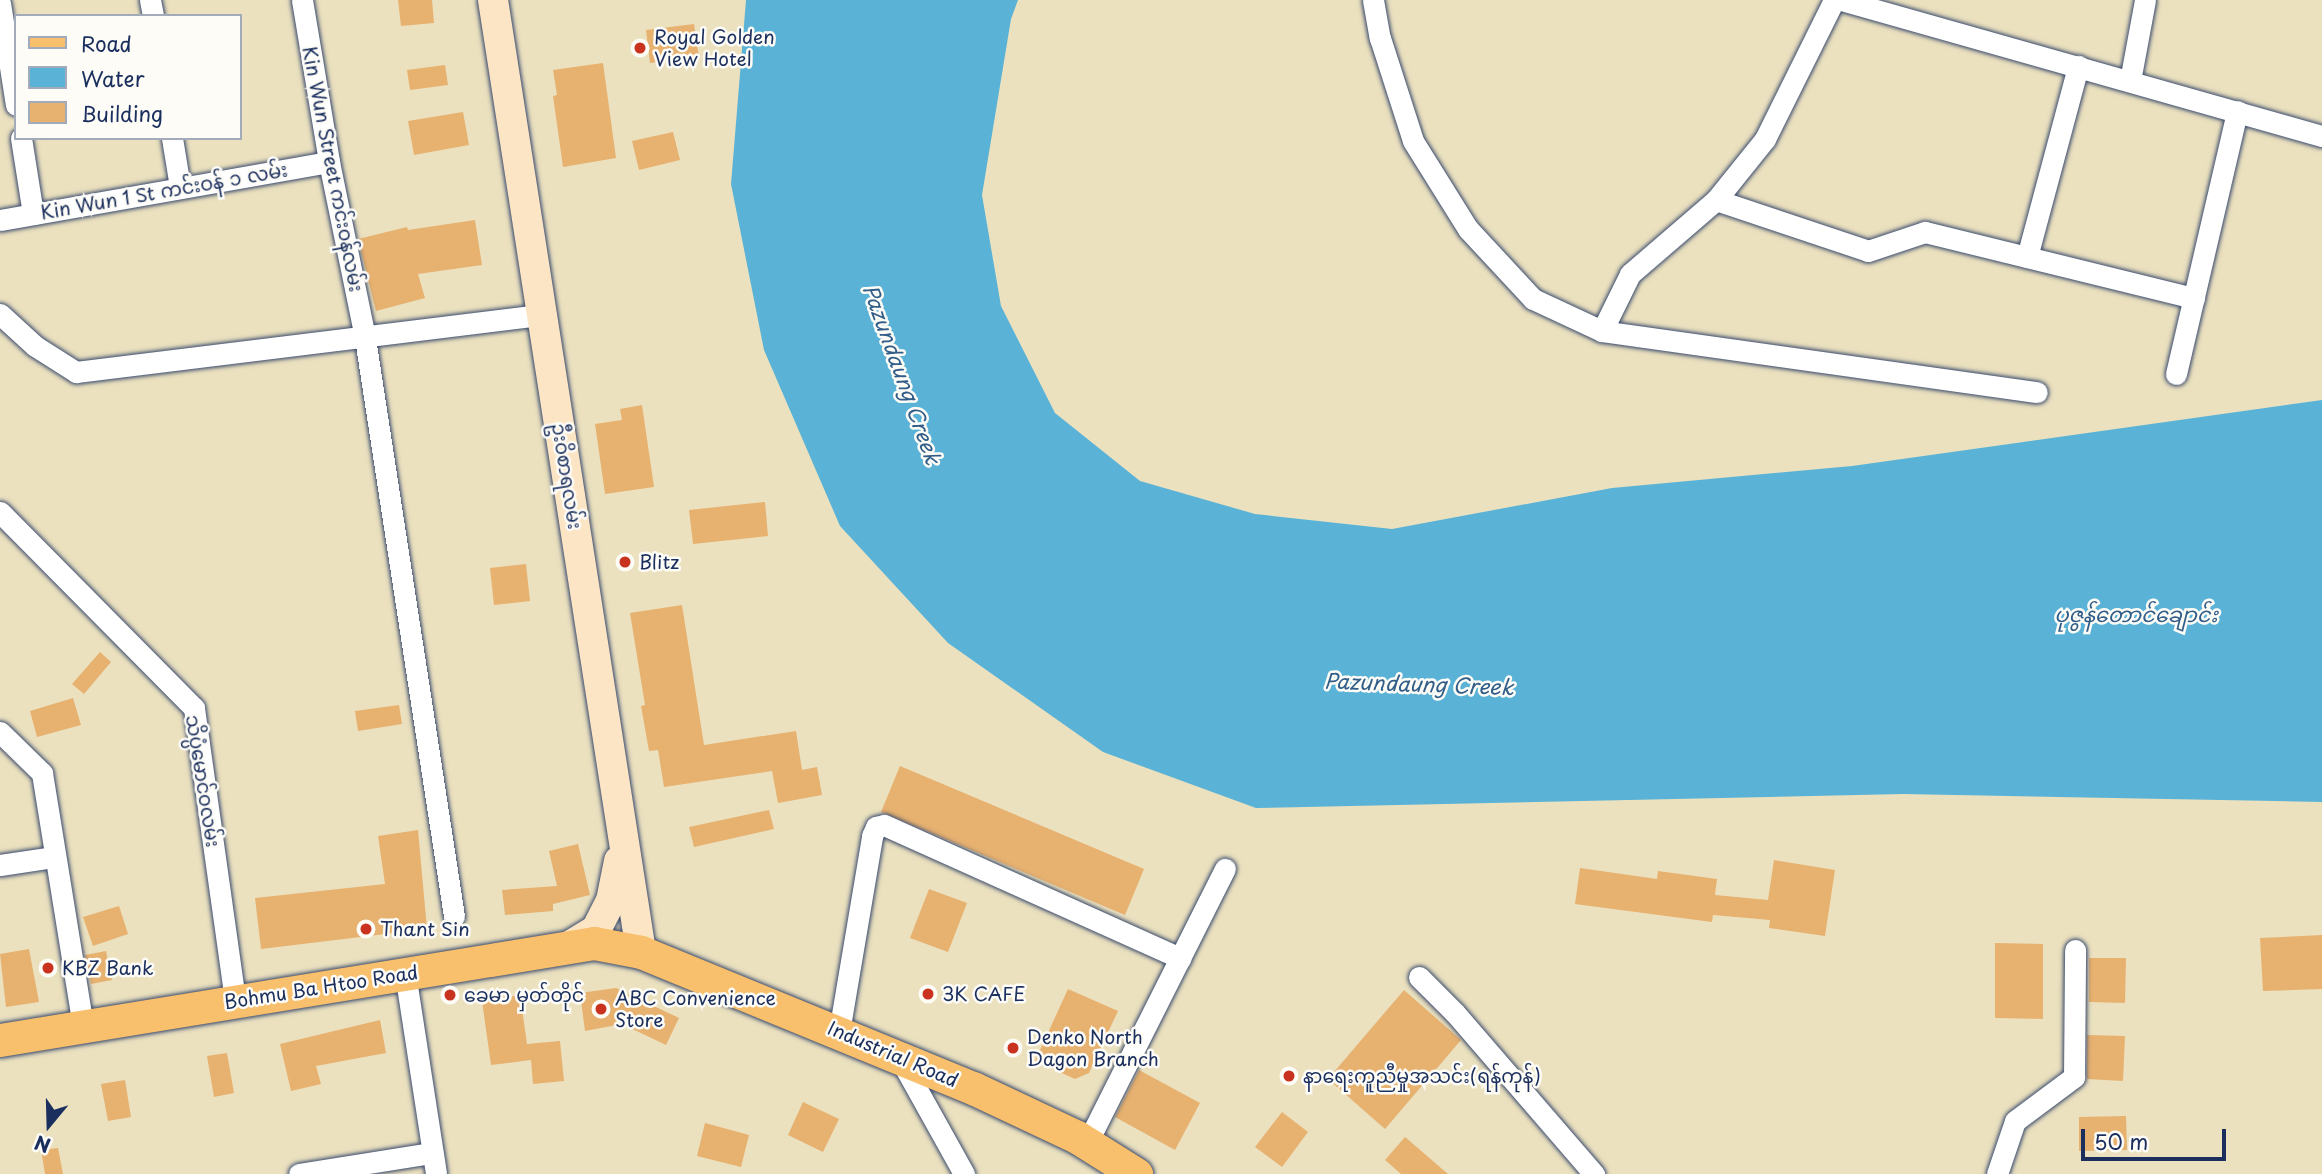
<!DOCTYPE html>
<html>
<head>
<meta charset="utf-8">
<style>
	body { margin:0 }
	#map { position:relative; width:2322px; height:1174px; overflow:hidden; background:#ebe1bf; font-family:"Playpen Sans","Noto Sans Myanmar",sans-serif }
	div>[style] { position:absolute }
	.water>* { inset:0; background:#5ab3d7 }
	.building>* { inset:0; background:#e7b170 }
	.roads { filter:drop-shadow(0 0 2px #3a4a6d) drop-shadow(0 0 2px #3a4a6d) }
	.street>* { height:21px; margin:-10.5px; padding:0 10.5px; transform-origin:10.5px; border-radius:10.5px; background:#fff }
	.secondary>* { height:30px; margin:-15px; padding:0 15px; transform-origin:15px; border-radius:15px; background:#fce5c4 }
	.primary>* { height:33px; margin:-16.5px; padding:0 16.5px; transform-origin:16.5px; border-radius:16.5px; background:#f8bf6c }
	.dots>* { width:19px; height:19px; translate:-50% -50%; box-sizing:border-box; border:4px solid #fdfcf7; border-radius:50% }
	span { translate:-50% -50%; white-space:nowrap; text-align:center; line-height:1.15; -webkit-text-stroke:5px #fdfcf7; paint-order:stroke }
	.poi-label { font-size:19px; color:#1b2f5e }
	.left { translate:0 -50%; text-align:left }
	.street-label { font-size:19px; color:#1b2f5e }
	.water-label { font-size:21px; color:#315d88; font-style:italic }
	.legend { position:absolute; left:14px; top:14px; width:228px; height:126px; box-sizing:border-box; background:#fdfcf7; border:2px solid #a3aaba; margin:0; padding:9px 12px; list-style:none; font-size:21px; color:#1b2f5e }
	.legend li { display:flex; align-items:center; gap:14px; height:35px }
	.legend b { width:35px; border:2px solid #a3aaba }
	.north { position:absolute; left:14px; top:1090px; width:70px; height:70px; -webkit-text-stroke:5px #fdfcf7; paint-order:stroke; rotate:199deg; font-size:19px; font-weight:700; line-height:28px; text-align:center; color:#1b2f5e }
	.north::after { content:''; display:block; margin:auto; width:24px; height:32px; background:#1b2f5e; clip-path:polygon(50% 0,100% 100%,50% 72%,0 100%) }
	.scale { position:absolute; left:2081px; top:1129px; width:145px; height:32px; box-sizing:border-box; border:4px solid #1b2f5e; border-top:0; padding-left:9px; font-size:21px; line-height:24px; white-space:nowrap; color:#1b2f5e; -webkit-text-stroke:5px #fdfcf7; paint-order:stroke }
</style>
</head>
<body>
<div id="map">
	<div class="water">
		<div style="clip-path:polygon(746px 0,1018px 0,1011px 19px,982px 195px,1001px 306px,1055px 413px,1140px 481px,1255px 514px,1392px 529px,1612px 488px,1852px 466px,2322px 400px,2322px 802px,1903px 794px,1256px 808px,1103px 752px,948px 643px,840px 526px,764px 350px,731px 184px)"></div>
	</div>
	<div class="building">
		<div style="clip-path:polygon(398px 0,432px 0,434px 23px,401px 26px)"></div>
		<div style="clip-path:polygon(694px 24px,699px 57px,650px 63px,646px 30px)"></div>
		<div style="clip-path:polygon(603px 63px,616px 158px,563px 167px,553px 96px,557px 95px,553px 70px)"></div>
		<div style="clip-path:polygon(445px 65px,448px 85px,410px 90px,407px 70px)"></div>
		<div style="clip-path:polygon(463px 112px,469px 145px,414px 155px,408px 121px)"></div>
		<div style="clip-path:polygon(673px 132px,680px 160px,639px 170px,632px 141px)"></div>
		<div style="clip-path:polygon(475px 220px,482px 265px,418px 274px,425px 298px,376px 311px,358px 239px,407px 227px,408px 230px)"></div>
		<div style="clip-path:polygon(642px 405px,654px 487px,605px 494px,595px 424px,622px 420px,620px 409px)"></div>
		<div style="clip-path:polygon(765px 502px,768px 536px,693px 544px,689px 510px)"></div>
		<div style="clip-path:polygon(526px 564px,530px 601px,494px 605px,490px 568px)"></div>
		<div style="clip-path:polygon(682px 605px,704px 745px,796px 731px,802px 770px,817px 767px,822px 795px,778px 803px,772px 771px,664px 787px,658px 750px,649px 751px,641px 706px,645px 705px,630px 613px)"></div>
		<div style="clip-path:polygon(100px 652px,111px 662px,84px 694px,72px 684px)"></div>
		<div style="clip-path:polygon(73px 698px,81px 725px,37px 737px,30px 711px)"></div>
		<div style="clip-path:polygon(399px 705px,402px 724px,358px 731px,355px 711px)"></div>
		<div style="clip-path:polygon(900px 766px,1144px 869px,1125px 915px,881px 812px)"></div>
		<div style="clip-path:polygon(769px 810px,774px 829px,694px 847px,689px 827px)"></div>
		<div style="clip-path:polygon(418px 830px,427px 929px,261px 949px,255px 898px,385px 884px,378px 836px)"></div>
		<div style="clip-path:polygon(578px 844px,590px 895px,553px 904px,553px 911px,505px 915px,502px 890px,557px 886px,549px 851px)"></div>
		<div style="clip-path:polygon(1774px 860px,1835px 870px,1825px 936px,1769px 928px,1770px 920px,1713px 915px,1712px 922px,1575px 904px,1580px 868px,1657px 879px,1658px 871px,1717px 879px,1715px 895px,1768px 900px)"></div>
		<div style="clip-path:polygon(929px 889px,967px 903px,948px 952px,910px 938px)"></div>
		<div style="clip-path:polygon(119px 906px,128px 934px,93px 946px,83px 917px)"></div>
		<div style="clip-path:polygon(2322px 935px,2322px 989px,2263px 991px,2260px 938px)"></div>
		<div style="clip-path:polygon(1995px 943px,2043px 944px,2043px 1019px,1995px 1018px)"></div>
		<div style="clip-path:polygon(29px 949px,39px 1002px,6px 1007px,0 954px)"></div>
		<div style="clip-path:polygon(106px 951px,112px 980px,91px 984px,85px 955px)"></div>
		<div style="clip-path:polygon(2089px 958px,2126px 958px,2125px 1003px,2089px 1002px)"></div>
		<div style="clip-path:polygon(616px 988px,679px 1018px,666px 1045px,622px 1024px,585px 1031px,580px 993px)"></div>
		<div style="clip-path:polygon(1068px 989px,1118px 1011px,1089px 1073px,1075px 1079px,1035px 1061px)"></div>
		<div style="clip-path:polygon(1404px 990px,1461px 1040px,1385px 1129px,1328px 1079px)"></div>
		<div style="clip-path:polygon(520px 995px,527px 1044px,560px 1041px,564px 1081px,533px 1084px,531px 1060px,491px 1065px,482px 1001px)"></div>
		<div style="clip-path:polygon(380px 1020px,386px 1053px,316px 1066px,321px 1084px,291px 1091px,280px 1044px)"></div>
		<div style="clip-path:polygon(2087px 1035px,2125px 1036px,2123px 1081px,2087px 1079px)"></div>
		<div style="clip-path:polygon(227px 1053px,234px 1093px,214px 1097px,207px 1056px)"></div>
		<div style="clip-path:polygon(1139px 1070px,1200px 1103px,1175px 1150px,1115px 1117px)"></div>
		<div style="clip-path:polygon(125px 1080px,131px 1117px,108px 1121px,101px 1084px)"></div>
		<div style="clip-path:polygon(803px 1102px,839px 1119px,823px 1152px,788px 1135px)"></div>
		<div style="clip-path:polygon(1282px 1112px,1308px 1132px,1282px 1167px,1255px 1147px)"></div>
		<div style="clip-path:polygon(2126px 1116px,2127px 1150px,2079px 1151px,2079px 1117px)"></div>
		<div style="clip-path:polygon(705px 1123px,749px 1135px,741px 1167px,697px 1156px)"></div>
		<div style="clip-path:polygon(1405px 1137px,1448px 1174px,1401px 1174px,1385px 1160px)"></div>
		<div style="clip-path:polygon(58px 1148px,63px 1174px,45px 1174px,41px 1150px)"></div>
	</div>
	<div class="roads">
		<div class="street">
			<div style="left:150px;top:0;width:16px;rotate:79deg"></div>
			<div style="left:302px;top:0;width:164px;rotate:80.5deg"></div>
			<div style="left:329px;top:162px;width:180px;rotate:78.4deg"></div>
			<div style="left:365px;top:338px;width:585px;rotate:81.25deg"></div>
			<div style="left:1373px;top:0;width:39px;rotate:80deg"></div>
			<div style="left:1380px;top:38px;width:108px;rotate:72.2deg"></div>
			<div style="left:1413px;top:141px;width:104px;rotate:58deg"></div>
			<div style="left:1468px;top:229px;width:96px;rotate:47.1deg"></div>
			<div style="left:1533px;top:299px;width:76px;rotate:24.9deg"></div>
			<div style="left:1602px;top:331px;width:439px;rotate:8deg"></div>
			<div style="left:1841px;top:0;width:500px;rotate:15.8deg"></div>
			<div style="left:0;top:3px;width:103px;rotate:81.1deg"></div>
			<div style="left:2130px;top:81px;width:82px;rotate:-79.5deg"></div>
			<div style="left:21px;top:138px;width:77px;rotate:81deg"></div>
			<div style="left:172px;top:138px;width:50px;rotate:80.7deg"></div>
			<div style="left:1716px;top:200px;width:160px;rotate:18.5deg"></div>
			<div style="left:1868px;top:251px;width:60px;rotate:-18.4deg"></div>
			<div style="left:1925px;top:232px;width:277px;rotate:13.8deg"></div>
			<div style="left:0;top:220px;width:334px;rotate:-10deg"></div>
			<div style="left:2027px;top:257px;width:198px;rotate:-75deg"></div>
			<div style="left:0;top:314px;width:47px;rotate:42.4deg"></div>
			<div style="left:35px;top:346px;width:49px;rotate:32.4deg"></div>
			<div style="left:76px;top:372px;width:469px;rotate:-7deg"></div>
			<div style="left:1602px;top:331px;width:64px;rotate:-63.8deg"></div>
			<div style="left:1630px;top:274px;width:113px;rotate:-40.7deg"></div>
			<div style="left:1716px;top:200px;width:78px;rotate:-51.2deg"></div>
			<div style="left:1765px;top:139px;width:155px;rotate:-63.6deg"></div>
			<div style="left:2176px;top:374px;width:270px;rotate:-76.9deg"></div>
			<div style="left:0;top:512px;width:276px;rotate:45.3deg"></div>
			<div style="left:194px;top:708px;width:296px;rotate:82deg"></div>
			<div style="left:0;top:732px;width:59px;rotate:44.3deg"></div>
			<div style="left:42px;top:773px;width:256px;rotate:80.8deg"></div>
			<div style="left:0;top:865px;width:55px;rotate:-8.4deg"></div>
			<div style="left:405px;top:973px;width:203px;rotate:81.2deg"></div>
			<div style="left:1419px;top:977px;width:51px;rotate:45deg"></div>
			<div style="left:1455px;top:1013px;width:213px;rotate:49.2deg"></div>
			<div style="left:839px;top:1032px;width:199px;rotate:-80.4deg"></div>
			<div style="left:872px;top:836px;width:10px;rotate:-66deg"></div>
			<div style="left:876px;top:827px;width:8px;rotate:-14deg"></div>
			<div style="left:884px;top:825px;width:325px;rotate:24.2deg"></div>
			<div style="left:899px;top:1057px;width:134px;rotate:60.9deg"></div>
			<div style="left:1087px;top:1143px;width:307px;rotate:-63.3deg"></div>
			<div style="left:299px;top:1174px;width:135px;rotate:-9deg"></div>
			<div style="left:1997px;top:1174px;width:56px;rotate:-71.2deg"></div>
			<div style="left:2015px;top:1121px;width:74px;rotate:-36.7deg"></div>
			<div style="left:2074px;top:1077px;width:127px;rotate:-89.5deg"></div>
		</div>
		<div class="secondary">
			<div style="left:493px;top:0;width:963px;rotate:81.16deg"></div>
			<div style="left:566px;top:948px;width:35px;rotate:-31deg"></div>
			<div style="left:596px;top:930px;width:33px;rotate:-63deg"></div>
			<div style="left:611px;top:901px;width:41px;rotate:-78.7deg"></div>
		</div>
		<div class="primary">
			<div style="left:0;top:1040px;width:602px;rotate:-9.27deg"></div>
			<div style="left:594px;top:943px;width:48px;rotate:10.8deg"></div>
			<div style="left:641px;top:952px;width:359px;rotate:22.3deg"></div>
			<div style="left:973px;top:1088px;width:115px;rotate:25.2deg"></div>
			<div style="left:1077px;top:1137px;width:70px;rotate:32.1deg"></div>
		</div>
	</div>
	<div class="dots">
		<div style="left:640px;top:48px;background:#c8321e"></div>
		<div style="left:625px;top:562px;background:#c8321e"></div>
		<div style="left:366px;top:929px;background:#c8321e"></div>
		<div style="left:48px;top:968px;background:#c8321e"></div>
		<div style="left:928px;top:994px;background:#c8321e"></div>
		<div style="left:450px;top:995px;background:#c8321e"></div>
		<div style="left:601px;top:1009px;background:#c8321e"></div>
		<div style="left:1013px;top:1048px;background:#c8321e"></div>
		<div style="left:1289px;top:1076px;background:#c8321e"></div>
	</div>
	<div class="poi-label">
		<span class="left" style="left:654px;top:48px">Royal Golden<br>View Hotel</span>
		<span class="left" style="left:639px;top:562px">Blitz</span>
		<span class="left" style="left:380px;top:929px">Thant Sin</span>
		<span class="left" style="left:62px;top:968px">KBZ Bank</span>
		<span class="left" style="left:942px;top:994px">3K CAFE</span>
		<span class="left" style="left:464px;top:995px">ခေမာ မှတ်တိုင်</span>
		<span class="left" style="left:615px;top:1009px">ABC Convenience<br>Store</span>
		<span class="left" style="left:1027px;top:1048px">Denko North<br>Dagon Branch</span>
		<span class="left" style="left:1303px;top:1076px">နာရေးကူညီမှုအသင်း(ရန်ကုန်)</span>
	</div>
	<div class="street-label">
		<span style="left:333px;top:169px;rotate:79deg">Kin Wun Street ကင်းဝန်လမ်း</span>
		<span style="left:164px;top:191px;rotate:-10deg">Kin Wun 1 St ကင်းဝန် ၁ လမ်း</span>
		<span style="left:567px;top:476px;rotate:81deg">ဦးဝိစာရလမ်း</span>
		<span style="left:203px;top:781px;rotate:81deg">သိပ္ပံမောင်ဝလမ်း</span>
		<span style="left:321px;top:987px;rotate:-9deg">Bohmu Ba Htoo Road</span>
		<span style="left:893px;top:1054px;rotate:23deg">Industrial Road</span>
	</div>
	<div class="water-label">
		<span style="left:903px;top:374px;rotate:70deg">Pazundaung Creek</span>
		<span style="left:2136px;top:613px">ပုဇွန်တောင်ချောင်း</span>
		<span style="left:1419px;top:683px;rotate:2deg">Pazundaung Creek</span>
	</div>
	<ul class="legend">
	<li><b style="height:9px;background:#f8bf6c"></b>Road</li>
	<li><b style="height:19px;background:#5ab3d7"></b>Water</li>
	<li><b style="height:19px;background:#e7b170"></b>Building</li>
	</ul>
	<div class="north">N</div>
	<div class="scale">50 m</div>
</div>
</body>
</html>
